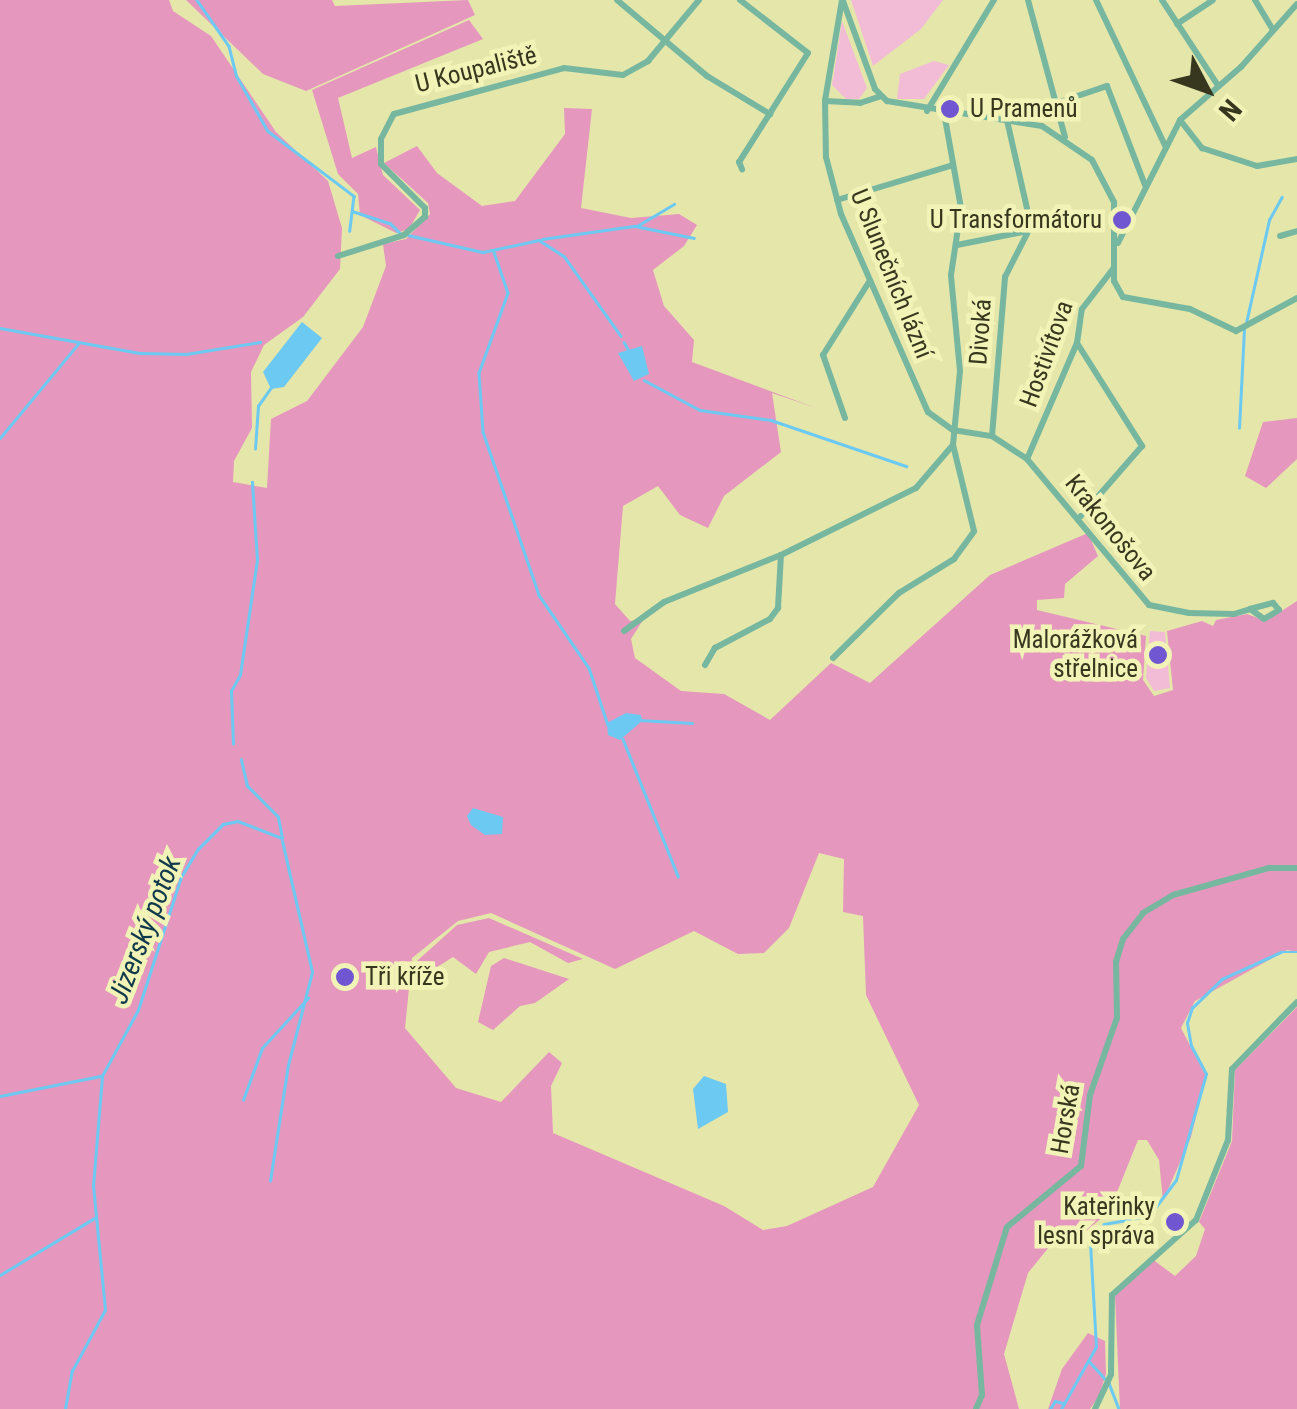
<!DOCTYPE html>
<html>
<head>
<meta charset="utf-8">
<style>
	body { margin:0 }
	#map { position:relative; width:1297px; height:1409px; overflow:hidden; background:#e5e6aa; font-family:"Roboto Condensed",sans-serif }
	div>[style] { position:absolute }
	.green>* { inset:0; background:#f2bcd6 }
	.forest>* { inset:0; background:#e597be }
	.water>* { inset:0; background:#6cc9f2 }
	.stream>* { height:2.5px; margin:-1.25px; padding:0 1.25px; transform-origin:1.25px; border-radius:1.25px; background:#6cc9f2 }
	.minor>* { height:6px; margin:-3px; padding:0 3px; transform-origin:3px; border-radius:3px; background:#77b79f }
	.dots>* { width:28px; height:28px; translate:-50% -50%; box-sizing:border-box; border:5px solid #f2f3b7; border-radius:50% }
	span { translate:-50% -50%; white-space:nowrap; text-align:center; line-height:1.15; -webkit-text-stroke:9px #f2f3b7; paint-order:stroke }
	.street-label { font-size:25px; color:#37371f }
	.poi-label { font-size:25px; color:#37371f }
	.left { translate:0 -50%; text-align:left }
	.right { translate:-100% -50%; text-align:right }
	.water-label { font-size:28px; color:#103a4b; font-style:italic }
	.north { position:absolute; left:1157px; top:40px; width:100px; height:100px; -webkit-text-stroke:8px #f2f3b7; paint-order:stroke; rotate:131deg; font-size:28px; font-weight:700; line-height:40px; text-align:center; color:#37371f }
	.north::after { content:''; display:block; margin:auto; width:35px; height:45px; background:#37371f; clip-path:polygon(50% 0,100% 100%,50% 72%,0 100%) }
</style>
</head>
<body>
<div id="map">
	<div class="green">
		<div style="clip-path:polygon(851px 0,943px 0,921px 29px,873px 66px)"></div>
		<div style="clip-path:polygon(842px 21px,867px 88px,859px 99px,846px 99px,832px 85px)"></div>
		<div style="clip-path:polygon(934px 61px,949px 65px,924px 99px,897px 99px,900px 74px)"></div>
		<div style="clip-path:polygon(1150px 631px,1165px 632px,1170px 688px,1154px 691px,1146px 678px)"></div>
	</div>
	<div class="forest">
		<div style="clip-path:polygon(evenodd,0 0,169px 0,173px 11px,211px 36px,276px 132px,328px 181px,342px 228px,340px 269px,303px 317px,264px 345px,251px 372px,252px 428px,234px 461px,233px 482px,267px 488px,271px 419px,307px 401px,363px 327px,386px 266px,383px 244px,406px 239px,430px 214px,428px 203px,384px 163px,417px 146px,437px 173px,482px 206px,515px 201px,565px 134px,564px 108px,592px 109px,581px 208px,631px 218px,679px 214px,697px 225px,684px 246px,653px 270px,664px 306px,694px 340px,692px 362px,816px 408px,772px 393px,781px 452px,724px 496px,708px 528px,680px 515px,658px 486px,623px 506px,615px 604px,630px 621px,643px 620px,631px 639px,635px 658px,681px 691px,724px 694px,770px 720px,831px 663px,870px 683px,990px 575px,1088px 533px,1098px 556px,1065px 584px,1064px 598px,1037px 600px,1037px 610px,1146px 636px,1143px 680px,1154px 696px,1173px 690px,1167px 631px,1202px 621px,1213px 626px,1216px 620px,1247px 614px,1266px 621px,1297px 601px,1297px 952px,1287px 950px,1195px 1001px,1181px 1028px,1206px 1076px,1191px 1137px,1163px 1201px,1159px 1160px,1147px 1140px,1138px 1140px,1109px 1212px,1081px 1235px,1065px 1227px,1028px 1273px,1004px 1354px,1019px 1409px,0 1409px,0 0,819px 853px,844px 859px,843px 912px,863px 916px,866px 995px,919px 1105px,873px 1187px,787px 1226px,763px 1230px,724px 1206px,553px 1133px,551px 1086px,562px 1063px,549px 1052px,501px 1102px,456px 1088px,405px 1028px,412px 958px,458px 921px,491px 913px,615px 969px,694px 931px,738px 954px,764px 953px,789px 928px,819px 853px)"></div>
		<div style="clip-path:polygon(186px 0,332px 0,335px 6px,468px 0,475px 15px,306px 91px,263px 74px)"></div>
		<div style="clip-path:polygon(469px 20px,483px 39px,338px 98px,352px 158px,376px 147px,383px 175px,420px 210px,409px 229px,396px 233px,360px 215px,358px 194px,338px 174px,312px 90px)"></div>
		<div style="clip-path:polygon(1297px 418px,1297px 459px,1266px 488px,1245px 476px,1263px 422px)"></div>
		<div style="clip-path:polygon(489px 918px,583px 959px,568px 963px,530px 942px,489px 952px,476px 974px,453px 957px,423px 976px,414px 972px,417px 961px,457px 925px)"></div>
		<div style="clip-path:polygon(504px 958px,569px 979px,535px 1003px,520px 1006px,493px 1030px,478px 1022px,491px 966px)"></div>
		<div style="clip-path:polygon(1297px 1007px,1297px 1409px,1120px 1409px,1115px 1296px,1152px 1259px,1175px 1276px,1196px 1256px,1205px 1229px,1199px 1222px,1232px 1141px,1235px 1070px)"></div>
		<div style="clip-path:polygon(1088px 1333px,1105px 1341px,1106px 1374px,1099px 1396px,1090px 1409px,1048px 1409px,1062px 1369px)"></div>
	</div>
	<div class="water">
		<div style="clip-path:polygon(302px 322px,322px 338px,284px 387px,271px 389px,263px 372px)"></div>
		<div style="clip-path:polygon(642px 346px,649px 374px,634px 381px,618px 353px)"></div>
		<div style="clip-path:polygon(626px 713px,641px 715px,642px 721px,620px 740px,608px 735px,607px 723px)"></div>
		<div style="clip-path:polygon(473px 808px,503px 817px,502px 834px,485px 835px,471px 825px,467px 816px)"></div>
		<div style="clip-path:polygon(704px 1076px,726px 1084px,728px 1112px,698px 1129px,693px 1089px)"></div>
	</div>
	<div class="stream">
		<div style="left:197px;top:0;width:56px;rotate:55.2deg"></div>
		<div style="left:229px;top:46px;width:30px;rotate:76deg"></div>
		<div style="left:236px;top:75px;width:64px;rotate:60.3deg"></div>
		<div style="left:268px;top:131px;width:108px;rotate:37.1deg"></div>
		<div style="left:354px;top:196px;width:35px;rotate:97deg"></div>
		<div style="left:352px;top:211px;width:40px;rotate:18deg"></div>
		<div style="left:390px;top:223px;width:14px;rotate:45deg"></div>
		<div style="left:637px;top:226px;width:43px;rotate:-30.7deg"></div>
		<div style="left:408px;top:235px;width:77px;rotate:12.8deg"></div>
		<div style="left:483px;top:252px;width:57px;rotate:-12.1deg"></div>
		<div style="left:539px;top:240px;width:30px;rotate:33deg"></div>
		<div style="left:564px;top:256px;width:98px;rotate:54.5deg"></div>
		<div style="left:542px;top:239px;width:94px;rotate:-8deg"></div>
		<div style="left:635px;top:226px;width:60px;rotate:11.5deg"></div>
		<div style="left:494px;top:252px;width:43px;rotate:71.1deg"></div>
		<div style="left:508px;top:293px;width:85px;rotate:109.9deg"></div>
		<div style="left:479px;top:373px;width:59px;rotate:86.1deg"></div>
		<div style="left:483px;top:432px;width:172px;rotate:71deg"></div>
		<div style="left:539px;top:595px;width:88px;rotate:55.6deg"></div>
		<div style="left:589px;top:668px;width:60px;rotate:71.6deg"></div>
		<div style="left:1246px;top:323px;width:106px;rotate:-77.4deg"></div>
		<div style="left:1269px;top:220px;width:26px;rotate:-61deg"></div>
		<div style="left:0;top:328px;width:143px;rotate:10.1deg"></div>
		<div style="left:141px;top:353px;width:45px;rotate:1.3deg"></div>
		<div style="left:186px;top:354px;width:75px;rotate:-9.2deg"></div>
		<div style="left:624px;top:342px;width:10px;rotate:61deg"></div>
		<div style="left:644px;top:380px;width:64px;rotate:28.2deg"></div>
		<div style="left:700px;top:410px;width:72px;rotate:8deg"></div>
		<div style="left:771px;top:420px;width:143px;rotate:18.8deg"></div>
		<div style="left:1239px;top:428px;width:98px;rotate:-87.1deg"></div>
		<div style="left:0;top:438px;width:122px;rotate:-50.3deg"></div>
		<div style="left:255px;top:449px;width:43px;rotate:-86deg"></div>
		<div style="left:258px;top:406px;width:24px;rotate:-55deg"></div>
		<div style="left:639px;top:720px;width:53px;rotate:3.2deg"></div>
		<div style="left:623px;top:739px;width:148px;rotate:68.1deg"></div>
		<div style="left:233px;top:744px;width:53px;rotate:-92.2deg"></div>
		<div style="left:231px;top:691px;width:18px;rotate:-61deg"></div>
		<div style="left:240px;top:675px;width:116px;rotate:-81.6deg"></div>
		<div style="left:257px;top:560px;width:78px;rotate:-93.7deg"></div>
		<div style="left:0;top:1096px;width:102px;rotate:-11.3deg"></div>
		<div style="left:243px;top:1100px;width:55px;rotate:-69.9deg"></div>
		<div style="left:262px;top:1048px;width:68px;rotate:-47.4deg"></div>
		<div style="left:270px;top:1181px;width:117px;rotate:-81.2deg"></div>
		<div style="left:288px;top:1065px;width:96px;rotate:-75.5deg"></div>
		<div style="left:312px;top:972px;width:134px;rotate:-102.9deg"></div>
		<div style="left:0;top:1275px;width:112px;rotate:-31.1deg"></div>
		<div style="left:1089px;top:1361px;width:30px;rotate:48deg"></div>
		<div style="left:1109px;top:1383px;width:28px;rotate:69deg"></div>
		<div style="left:65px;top:1409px;width:39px;rotate:-80deg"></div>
		<div style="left:72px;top:1371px;width:69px;rotate:-61.6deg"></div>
		<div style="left:105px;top:1310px;width:125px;rotate:-95.5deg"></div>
		<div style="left:93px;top:1186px;width:110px;rotate:-85.3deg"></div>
		<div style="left:102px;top:1076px;width:75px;rotate:-61.4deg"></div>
		<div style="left:138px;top:1010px;width:140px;rotate:-72.1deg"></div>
		<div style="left:181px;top:877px;width:33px;rotate:-59deg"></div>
		<div style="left:198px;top:849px;width:35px;rotate:-45deg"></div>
		<div style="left:223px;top:824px;width:15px;rotate:-11deg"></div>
		<div style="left:238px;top:821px;width:47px;rotate:21.1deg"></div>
		<div style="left:282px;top:838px;width:21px;rotate:-101deg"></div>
		<div style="left:278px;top:817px;width:44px;rotate:-135deg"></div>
		<div style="left:247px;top:786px;width:27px;rotate:-103deg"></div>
		<div style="left:1050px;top:1409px;width:9px;rotate:-58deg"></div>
		<div style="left:1055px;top:1401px;width:8px;rotate:14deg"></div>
		<div style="left:1061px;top:1409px;width:71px;rotate:-60.6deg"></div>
		<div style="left:1096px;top:1347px;width:103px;rotate:-93.3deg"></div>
		<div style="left:1090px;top:1244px;width:24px;rotate:-55deg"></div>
		<div style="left:1104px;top:1224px;width:46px;rotate:-10.1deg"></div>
		<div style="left:1149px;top:1216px;width:45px;rotate:-53.1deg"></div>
		<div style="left:1176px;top:1180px;width:110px;rotate:-74.2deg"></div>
		<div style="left:1206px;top:1074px;width:32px;rotate:-118deg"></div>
		<div style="left:1191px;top:1046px;width:23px;rotate:-100deg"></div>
		<div style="left:1187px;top:1023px;width:16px;rotate:-72deg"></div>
		<div style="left:1192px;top:1008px;width:42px;rotate:-44deg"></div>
		<div style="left:1222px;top:979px;width:65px;rotate:-24.6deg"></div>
		<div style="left:1281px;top:952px;width:16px"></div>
	</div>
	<div class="minor">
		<div style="left:617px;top:0;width:118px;rotate:40.2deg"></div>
		<div style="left:707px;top:76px;width:74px;rotate:31.1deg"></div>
		<div style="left:740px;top:0;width:86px;rotate:37.9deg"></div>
		<div style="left:808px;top:53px;width:129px;rotate:122.3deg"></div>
		<div style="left:739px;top:162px;width:8px;rotate:67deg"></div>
		<div style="left:842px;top:0;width:102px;rotate:99.6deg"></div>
		<div style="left:825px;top:101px;width:56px;rotate:89deg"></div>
		<div style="left:826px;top:157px;width:59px;rotate:75.3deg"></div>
		<div style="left:841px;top:214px;width:216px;rotate:66.3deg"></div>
		<div style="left:928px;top:412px;width:31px;rotate:36deg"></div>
		<div style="left:953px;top:430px;width:39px;rotate:9deg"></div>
		<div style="left:992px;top:436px;width:42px;rotate:33.3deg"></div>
		<div style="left:1027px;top:459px;width:190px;rotate:50.1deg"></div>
		<div style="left:1149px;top:605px;width:41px;rotate:11.3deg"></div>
		<div style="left:1189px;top:613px;width:45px;rotate:1.3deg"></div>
		<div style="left:1234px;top:614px;width:17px;rotate:-17deg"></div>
		<div style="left:1250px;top:609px;width:24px;rotate:-15deg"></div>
		<div style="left:1273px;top:603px;width:9px;rotate:49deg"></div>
		<div style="left:1279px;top:610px;width:17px;rotate:149deg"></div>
		<div style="left:1264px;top:619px;width:17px;rotate:-144deg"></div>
		<div style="left:1028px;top:0;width:142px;rotate:74.9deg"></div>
		<div style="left:1096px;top:0;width:161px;rotate:64.6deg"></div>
		<div style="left:1162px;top:0;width:100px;rotate:56.8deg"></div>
		<div style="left:1255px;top:0;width:35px;rotate:59deg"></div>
		<div style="left:843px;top:1px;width:94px;rotate:70deg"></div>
		<div style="left:875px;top:89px;width:17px;rotate:45deg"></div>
		<div style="left:887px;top:101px;width:157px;rotate:9.2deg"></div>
		<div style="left:1042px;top:126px;width:60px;rotate:34.2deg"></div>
		<div style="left:1092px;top:160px;width:47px;rotate:62.4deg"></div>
		<div style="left:1114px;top:202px;width:79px;rotate:90deg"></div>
		<div style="left:1114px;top:281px;width:18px;rotate:61deg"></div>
		<div style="left:1123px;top:297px;width:68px;rotate:10.2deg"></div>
		<div style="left:1190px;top:309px;width:51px;rotate:25.6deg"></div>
		<div style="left:1236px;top:331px;width:69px;rotate:-28.4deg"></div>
		<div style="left:1177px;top:24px;width:43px;rotate:-33.7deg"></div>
		<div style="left:825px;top:101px;width:35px;rotate:3deg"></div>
		<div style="left:860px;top:103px;width:22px;rotate:-18deg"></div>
		<div style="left:1057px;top:103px;width:53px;rotate:-18.8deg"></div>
		<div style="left:1107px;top:86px;width:106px;rotate:69deg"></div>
		<div style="left:927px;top:111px;width:130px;rotate:-58.9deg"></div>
		<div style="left:1180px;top:120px;width:36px;rotate:52deg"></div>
		<div style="left:1202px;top:148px;width:58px;rotate:18.1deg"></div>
		<div style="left:1257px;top:166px;width:41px;rotate:-9.9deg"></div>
		<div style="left:837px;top:200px;width:121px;rotate:-16.8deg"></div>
		<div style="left:1280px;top:236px;width:18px;rotate:-16deg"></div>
		<div style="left:1118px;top:243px;width:138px;rotate:-63.2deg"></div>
		<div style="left:1180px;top:120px;width:81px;rotate:-41deg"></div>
		<div style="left:1241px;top:67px;width:84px;rotate:-48.4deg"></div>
		<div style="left:957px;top:245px;width:72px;rotate:-11.2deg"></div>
		<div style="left:338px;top:256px;width:69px;rotate:-17.7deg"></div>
		<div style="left:404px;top:235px;width:28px;rotate:-41deg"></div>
		<div style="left:425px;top:217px;width:9px;rotate:-90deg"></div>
		<div style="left:425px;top:208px;width:62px;rotate:-135deg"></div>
		<div style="left:381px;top:164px;width:25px;rotate:-90deg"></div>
		<div style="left:381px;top:139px;width:28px;rotate:-63deg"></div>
		<div style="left:394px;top:114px;width:176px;rotate:-15.1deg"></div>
		<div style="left:564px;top:68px;width:59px;rotate:6.8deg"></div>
		<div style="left:623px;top:75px;width:29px;rotate:-29deg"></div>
		<div style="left:648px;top:61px;width:80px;rotate:-50.1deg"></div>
		<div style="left:1077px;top:343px;width:122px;rotate:57.7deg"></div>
		<div style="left:1142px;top:446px;width:93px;rotate:131.1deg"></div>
		<div style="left:845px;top:418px;width:67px;rotate:-109.2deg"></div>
		<div style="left:823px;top:355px;width:86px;rotate:-57.8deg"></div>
		<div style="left:992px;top:436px;width:160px;rotate:-85.3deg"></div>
		<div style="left:1005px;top:277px;width:57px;rotate:-63deg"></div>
		<div style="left:1031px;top:226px;width:109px;rotate:-102.8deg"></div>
		<div style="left:1027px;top:459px;width:126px;rotate:-66.7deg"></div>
		<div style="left:1077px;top:343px;width:34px;rotate:-82deg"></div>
		<div style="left:1082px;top:309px;width:51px;rotate:-52.2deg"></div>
		<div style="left:624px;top:631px;width:49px;rotate:-35.9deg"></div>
		<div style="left:664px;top:602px;width:126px;rotate:-21.9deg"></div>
		<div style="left:781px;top:555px;width:151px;rotate:-26.4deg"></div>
		<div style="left:916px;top:488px;width:55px;rotate:-49.4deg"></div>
		<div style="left:833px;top:658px;width:93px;rotate:-44.6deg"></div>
		<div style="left:899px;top:593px;width:65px;rotate:-31.7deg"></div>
		<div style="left:954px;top:559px;width:34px;rotate:-54deg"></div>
		<div style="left:974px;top:531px;width:89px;rotate:-103.7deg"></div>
		<div style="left:953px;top:445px;width:74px;rotate:-84.6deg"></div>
		<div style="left:960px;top:371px;width:96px;rotate:-95.4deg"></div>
		<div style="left:951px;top:275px;width:68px;rotate:-81.5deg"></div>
		<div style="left:961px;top:208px;width:97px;rotate:-100.1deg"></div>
		<div style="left:705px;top:665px;width:20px;rotate:-60deg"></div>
		<div style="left:715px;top:648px;width:62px;rotate:-27.8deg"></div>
		<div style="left:770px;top:619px;width:14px;rotate:-54deg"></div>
		<div style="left:778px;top:608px;width:53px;rotate:-86.8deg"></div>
		<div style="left:976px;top:1409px;width:15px;rotate:-67deg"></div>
		<div style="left:982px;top:1395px;width:70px;rotate:-94.1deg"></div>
		<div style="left:977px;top:1325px;width:102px;rotate:-73deg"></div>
		<div style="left:1007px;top:1227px;width:96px;rotate:-39.5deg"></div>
		<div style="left:1081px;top:1166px;width:72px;rotate:-82.8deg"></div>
		<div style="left:1090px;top:1095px;width:82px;rotate:-70.7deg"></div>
		<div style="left:1117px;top:1018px;width:56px;rotate:-91deg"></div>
		<div style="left:1116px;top:962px;width:24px;rotate:-73deg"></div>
		<div style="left:1123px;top:939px;width:33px;rotate:-52deg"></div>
		<div style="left:1143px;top:913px;width:35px;rotate:-31deg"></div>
		<div style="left:1173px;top:895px;width:100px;rotate:-15.7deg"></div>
		<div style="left:1269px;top:868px;width:28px"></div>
		<div style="left:1095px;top:1409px;width:38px;rotate:-65deg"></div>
		<div style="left:1111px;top:1374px;width:79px;rotate:-89.3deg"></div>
		<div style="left:1112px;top:1295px;width:113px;rotate:-41.8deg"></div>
		<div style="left:1196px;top:1220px;width:86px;rotate:-68.2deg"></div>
		<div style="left:1228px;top:1140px;width:71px;rotate:-86.8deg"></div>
		<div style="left:1232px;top:1069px;width:93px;rotate:-45.9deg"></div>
	</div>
	<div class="dots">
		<div style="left:950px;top:109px;background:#7056d0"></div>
		<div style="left:1122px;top:220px;background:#7056d0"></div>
		<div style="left:1158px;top:655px;background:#7056d0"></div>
		<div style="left:345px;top:977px;background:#7056d0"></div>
		<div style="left:1175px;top:1222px;background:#7056d0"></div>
	</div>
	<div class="street-label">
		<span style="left:476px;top:70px;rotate:-14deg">U Koupaliště</span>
		<span style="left:891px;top:274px;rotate:68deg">U Slunečních lázní</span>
		<span style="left:981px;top:332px;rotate:-86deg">Divoká</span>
		<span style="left:1047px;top:354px;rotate:-70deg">Hostivítova</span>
		<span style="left:1110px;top:528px;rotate:51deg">Krakonošova</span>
		<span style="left:1066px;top:1119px;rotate:-80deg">Horská</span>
	</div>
	<div class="poi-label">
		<span class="left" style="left:970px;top:109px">U Pramenů</span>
		<span class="right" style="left:1102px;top:220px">U Transformátoru</span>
		<span class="right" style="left:1138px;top:655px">Malorážková<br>střelnice</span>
		<span class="left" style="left:365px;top:977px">Tři kříže</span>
		<span class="right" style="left:1155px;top:1222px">Kateřinky<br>lesní správa</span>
	</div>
	<div class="water-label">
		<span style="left:145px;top:930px;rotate:-69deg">Jizerský potok</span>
	</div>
	<div class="north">N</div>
</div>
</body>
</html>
